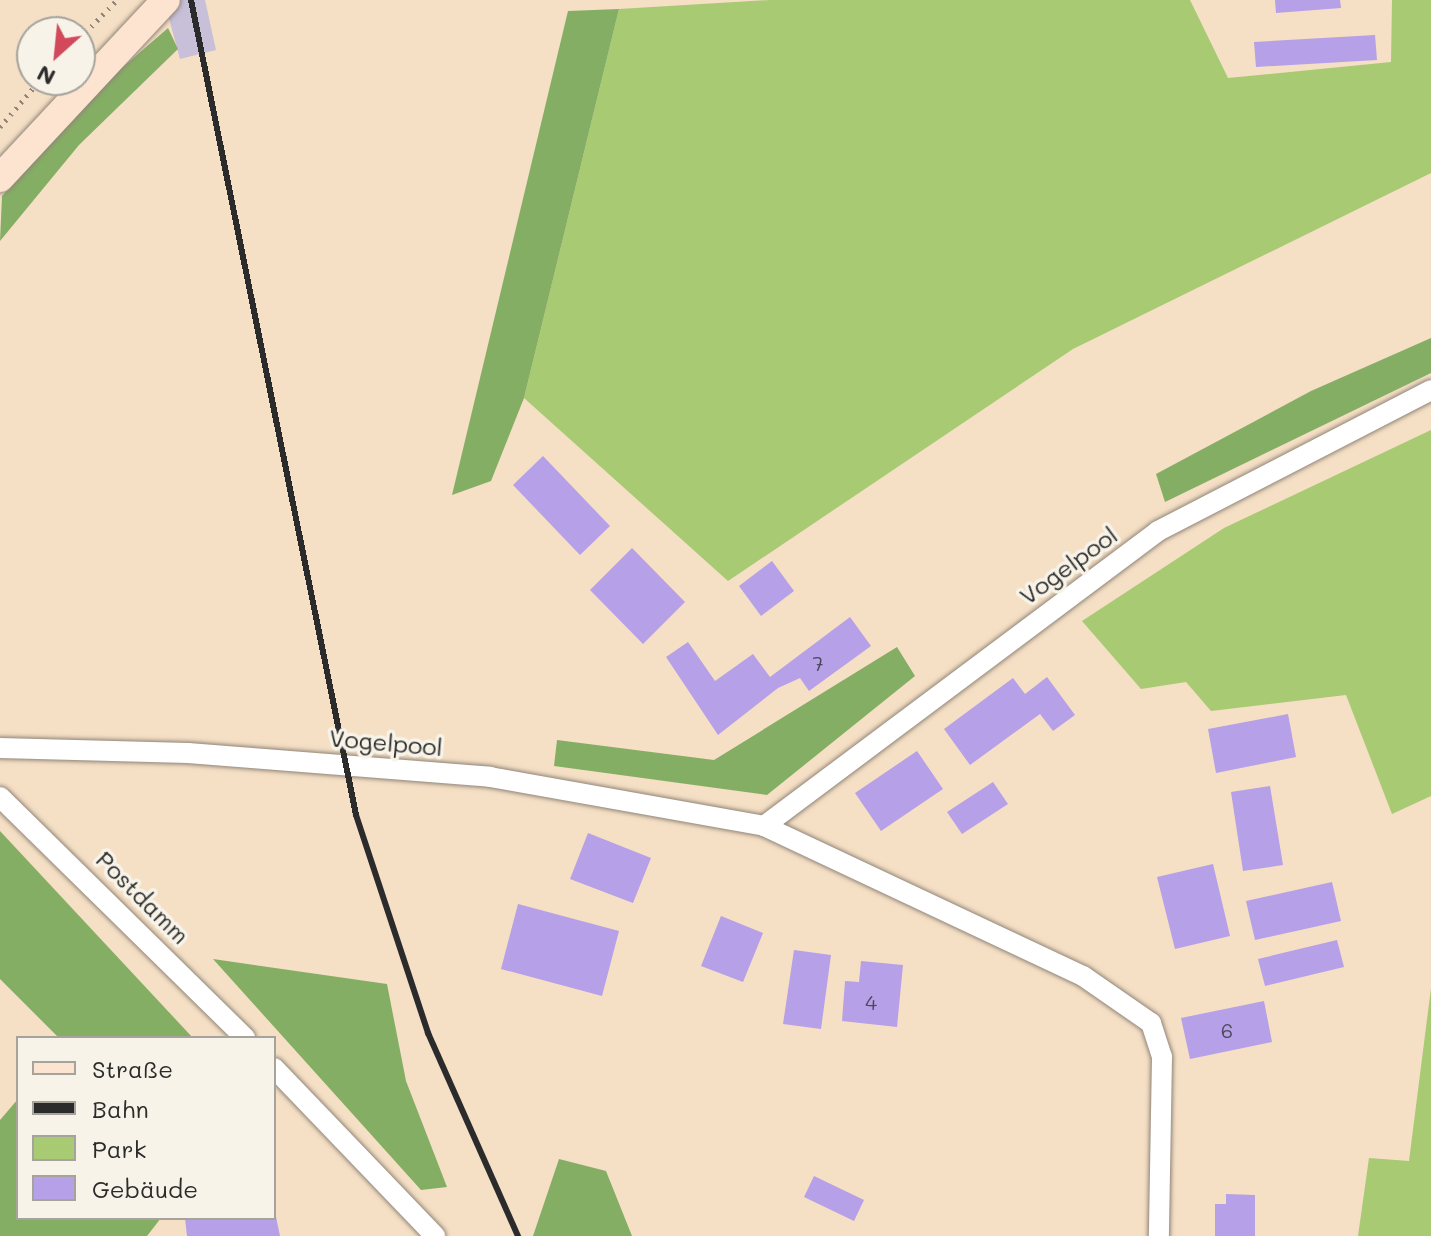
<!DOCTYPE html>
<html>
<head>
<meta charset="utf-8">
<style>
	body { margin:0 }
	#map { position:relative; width:1431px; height:1236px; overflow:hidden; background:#f5dfc5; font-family:Mali,sans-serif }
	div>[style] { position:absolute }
	.industrial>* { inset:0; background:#c8bfd8 }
	.green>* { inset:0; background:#a7ca73 }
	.forest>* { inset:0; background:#85ae65 }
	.building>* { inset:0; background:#b6a0e7 }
	.path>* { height:5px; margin-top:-2.5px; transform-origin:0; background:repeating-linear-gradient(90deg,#908578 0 2px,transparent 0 8px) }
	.roads { filter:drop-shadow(0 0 2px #908578) drop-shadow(0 0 2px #908578) }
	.street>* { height:20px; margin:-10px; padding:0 10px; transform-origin:10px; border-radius:10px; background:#fff }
	.secondary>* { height:28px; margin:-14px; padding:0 14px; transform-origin:14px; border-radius:14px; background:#fde4d1 }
	.rail>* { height:6px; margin:-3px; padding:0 3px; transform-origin:3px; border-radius:3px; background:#2b2b2b }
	span { translate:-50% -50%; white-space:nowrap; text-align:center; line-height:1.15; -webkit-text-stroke:7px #f7f3e8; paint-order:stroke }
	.number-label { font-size:20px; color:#4e485a }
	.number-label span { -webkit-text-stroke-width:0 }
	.street-label { font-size:24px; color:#2b2b2b }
	.legend { position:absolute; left:16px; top:1036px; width:260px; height:184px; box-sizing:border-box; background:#f7f3e8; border:2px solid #a5a39c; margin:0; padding:10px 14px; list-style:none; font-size:24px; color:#2b2b2b }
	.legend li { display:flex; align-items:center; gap:16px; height:40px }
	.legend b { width:40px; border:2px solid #a5a39c }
	.north { position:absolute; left:16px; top:16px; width:80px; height:80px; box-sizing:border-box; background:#f7f3e8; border:2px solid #a5a39c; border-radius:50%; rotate:207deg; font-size:22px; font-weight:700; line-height:32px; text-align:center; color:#2b2b2b }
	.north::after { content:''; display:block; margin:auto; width:28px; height:36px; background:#d1495b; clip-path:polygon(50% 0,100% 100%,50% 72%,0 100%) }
</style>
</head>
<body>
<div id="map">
	<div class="industrial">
		<div style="clip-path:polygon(164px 0,205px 0,216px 50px,180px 59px)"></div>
	</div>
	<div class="green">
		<div style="clip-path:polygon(770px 0,1190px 0,1228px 78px,1391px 62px,1392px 0,1431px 0,1431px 173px,1073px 349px,728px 581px,524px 398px,619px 9px)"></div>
		<div style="clip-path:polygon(1431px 430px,1431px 796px,1392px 814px,1346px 695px,1211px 711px,1186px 682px,1141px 689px,1082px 621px,1224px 528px)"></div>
		<div style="clip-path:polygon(1431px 988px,1431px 1236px,1358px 1236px,1369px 1158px,1409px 1161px)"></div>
	</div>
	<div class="forest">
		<div style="clip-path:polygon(619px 9px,524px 398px,491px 481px,452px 495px,568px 11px)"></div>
		<div style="clip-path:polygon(168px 28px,178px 49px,79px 145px,0 241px,2px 196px,92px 94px)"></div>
		<div style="clip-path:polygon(1431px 338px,1431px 373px,1165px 502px,1156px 474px,1311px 391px)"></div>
		<div style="clip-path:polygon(897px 647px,915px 676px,767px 795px,554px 766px,557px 740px,714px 760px)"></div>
		<div style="clip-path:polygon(0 831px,193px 1038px,59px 1038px,0 979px)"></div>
		<div style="clip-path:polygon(213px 959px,387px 984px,406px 1081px,447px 1187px,421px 1190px)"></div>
		<div style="clip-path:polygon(18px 1099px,18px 1218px,161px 1218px,147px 1236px,0 1236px,0 1120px)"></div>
		<div style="clip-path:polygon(559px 1159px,606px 1171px,632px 1236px,533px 1236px)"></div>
	</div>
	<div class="building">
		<div style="clip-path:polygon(1275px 0,1340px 0,1341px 8px,1276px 13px)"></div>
		<div style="clip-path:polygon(1375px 35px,1377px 60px,1256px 67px,1254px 42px)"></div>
		<div style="clip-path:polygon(543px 456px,610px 526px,580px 555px,513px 485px)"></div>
		<div style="clip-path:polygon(632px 548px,685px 602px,643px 644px,590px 590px)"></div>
		<div style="clip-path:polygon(772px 561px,794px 591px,761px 616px,739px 586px)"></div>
		<div style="clip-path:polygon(850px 617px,871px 646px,809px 691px,800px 678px,778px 688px,718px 735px,666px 657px,688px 642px,715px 681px,753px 654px,770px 677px)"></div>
		<div style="clip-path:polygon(1047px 677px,1075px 715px,1053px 731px,1040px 714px,970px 765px,944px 729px,1013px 678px,1025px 694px)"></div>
		<div style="clip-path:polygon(1288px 714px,1296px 757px,1216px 773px,1208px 729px)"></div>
		<div style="clip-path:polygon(917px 751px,943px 789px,881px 831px,855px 793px)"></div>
		<div style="clip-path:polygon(993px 782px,1008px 804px,962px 834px,947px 812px)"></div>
		<div style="clip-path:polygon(1270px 786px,1283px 865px,1243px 871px,1231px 792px)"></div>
		<div style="clip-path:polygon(588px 833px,651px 858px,633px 903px,570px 879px)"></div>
		<div style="clip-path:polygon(1213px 864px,1230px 936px,1175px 949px,1157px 877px)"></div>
		<div style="clip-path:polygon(1332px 882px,1341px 921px,1255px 940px,1246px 901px)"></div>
		<div style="clip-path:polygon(518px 904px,619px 931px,602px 996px,501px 969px)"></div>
		<div style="clip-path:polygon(721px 916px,763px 933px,743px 982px,701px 966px)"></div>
		<div style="clip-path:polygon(1337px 940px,1344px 967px,1265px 986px,1258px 959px)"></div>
		<div style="clip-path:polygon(794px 950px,831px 955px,821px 1029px,783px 1024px)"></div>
		<div style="clip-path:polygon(861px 961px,903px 965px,897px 1027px,842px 1021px,845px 981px,859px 982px)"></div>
		<div style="clip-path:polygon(1264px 1001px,1272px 1042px,1190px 1059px,1181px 1018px)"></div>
		<div style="clip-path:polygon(814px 1176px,864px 1200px,854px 1221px,804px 1197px)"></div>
		<div style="clip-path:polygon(1226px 1194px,1255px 1195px,1255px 1236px,1215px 1236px,1215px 1204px,1226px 1204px)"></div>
		<div style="clip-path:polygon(274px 1207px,280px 1236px,187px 1236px,185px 1218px,274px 1218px)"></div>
	</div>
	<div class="path">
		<div style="left:80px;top:38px;width:53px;rotate:-45.8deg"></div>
		<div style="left:0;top:127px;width:62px;rotate:-49.6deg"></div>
	</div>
	<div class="roads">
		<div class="street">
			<div style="left:0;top:748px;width:188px;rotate:1.5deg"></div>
			<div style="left:188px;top:753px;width:303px;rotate:4.5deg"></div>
			<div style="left:490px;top:777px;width:278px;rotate:10.1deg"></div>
			<div style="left:764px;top:826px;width:353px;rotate:25.2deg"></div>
			<div style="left:1083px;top:976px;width:83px;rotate:34.7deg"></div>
			<div style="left:1151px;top:1023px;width:36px;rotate:72deg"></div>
			<div style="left:1162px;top:1057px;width:179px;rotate:91deg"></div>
			<div style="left:0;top:797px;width:344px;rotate:44.5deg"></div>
			<div style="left:764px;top:826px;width:492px;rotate:-36.8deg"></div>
			<div style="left:1158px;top:531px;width:307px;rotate:-27.3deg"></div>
			<div style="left:274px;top:1068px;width:233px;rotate:46.2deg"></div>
		</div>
		<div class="secondary">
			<div style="left:0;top:178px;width:243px;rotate:-47deg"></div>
		</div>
	</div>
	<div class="rail">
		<div style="left:191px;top:0;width:832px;rotate:78.55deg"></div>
		<div style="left:356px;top:815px;width:230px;rotate:71.7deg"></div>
		<div style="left:428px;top:1033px;width:222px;rotate:66.1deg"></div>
	</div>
	<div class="number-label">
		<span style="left:818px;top:663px">7</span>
		<span style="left:871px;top:1002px">4</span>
		<span style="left:1227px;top:1030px">6</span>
	</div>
	<div class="street-label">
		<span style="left:1068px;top:565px;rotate:-36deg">Vogelpool</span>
		<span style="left:386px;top:742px;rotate:5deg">Vogelpool</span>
		<span style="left:143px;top:897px;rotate:45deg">Postdamm</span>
	</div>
	<ul class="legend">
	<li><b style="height:10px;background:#fde4d1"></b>Straße</li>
	<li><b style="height:10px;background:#2b2b2b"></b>Bahn</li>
	<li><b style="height:22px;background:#a7ca73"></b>Park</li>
	<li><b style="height:22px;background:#b6a0e7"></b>Gebäude</li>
	</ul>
	<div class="north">N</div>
</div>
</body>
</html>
